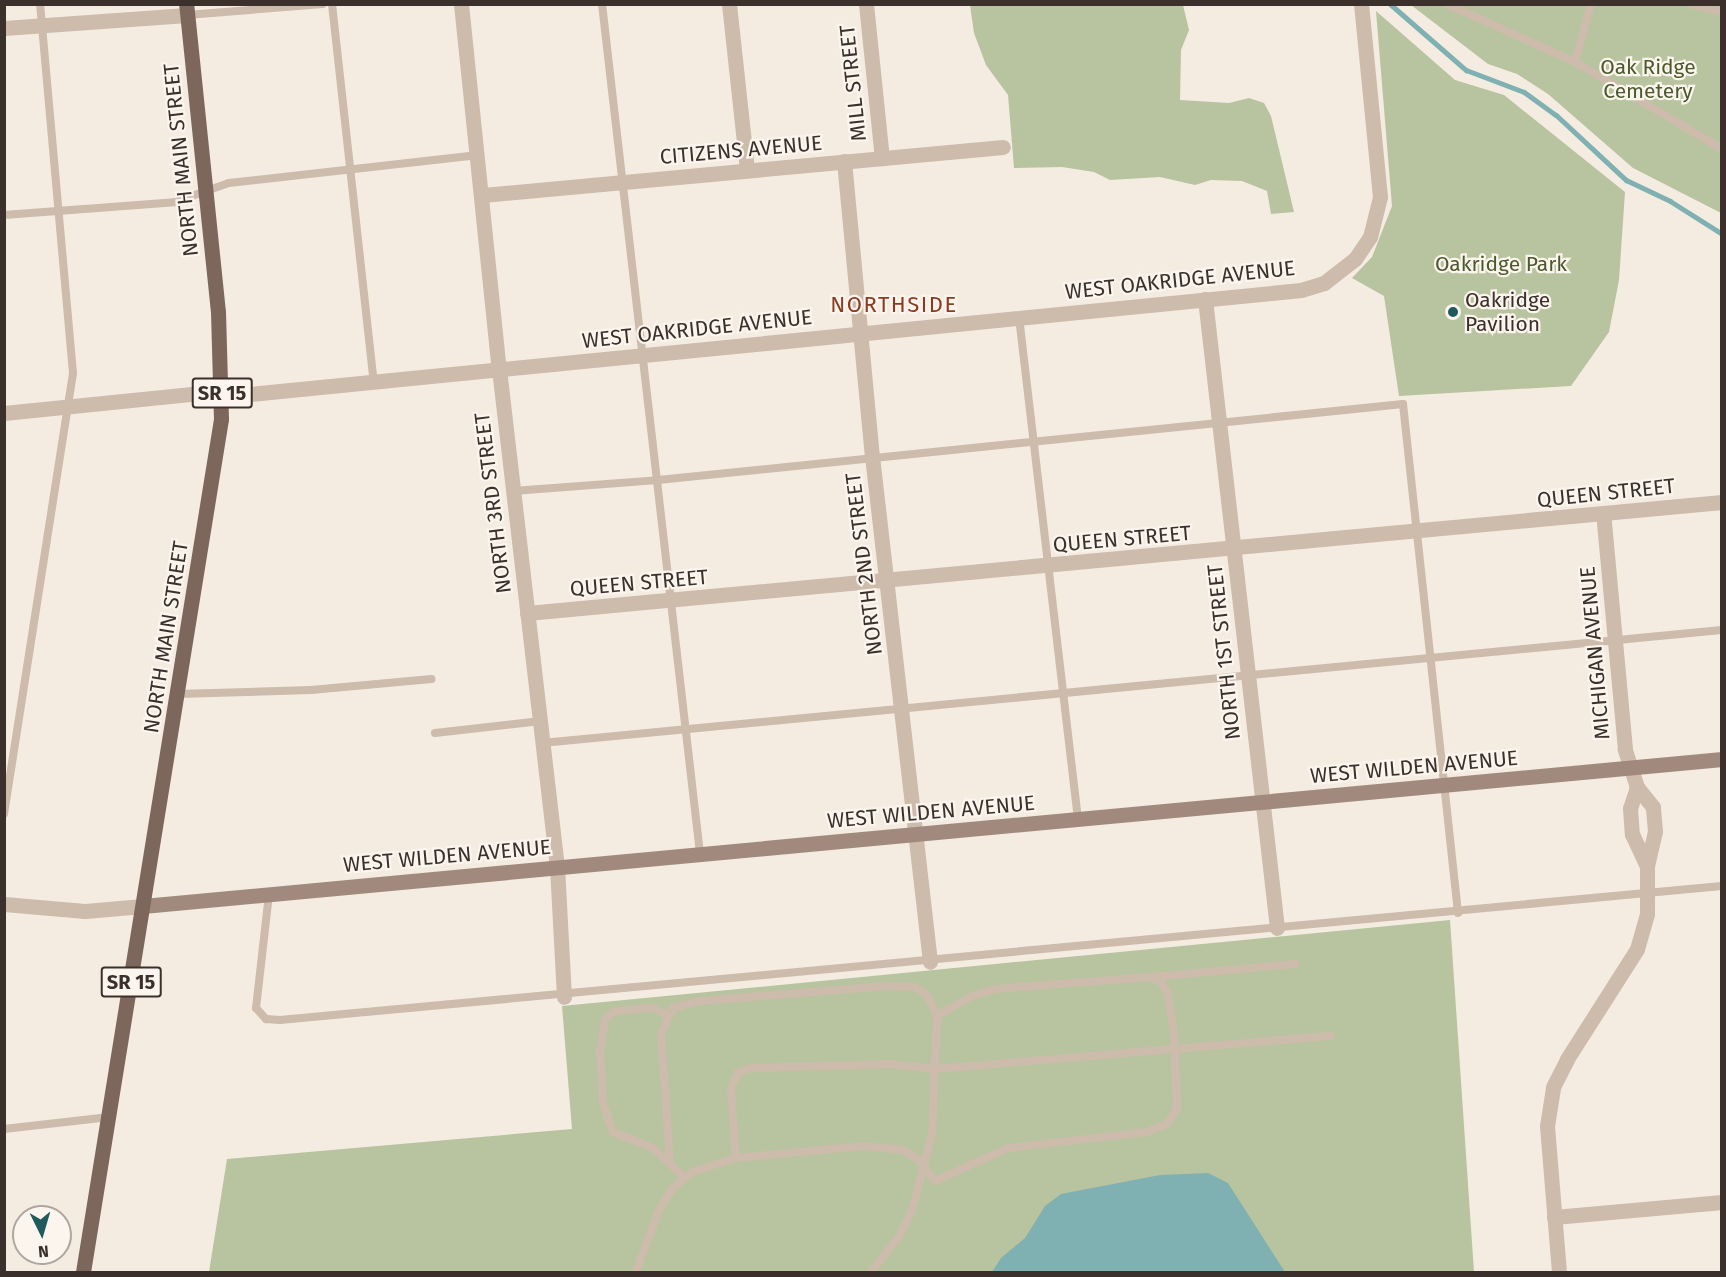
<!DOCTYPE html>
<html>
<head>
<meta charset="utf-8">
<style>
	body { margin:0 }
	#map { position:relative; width:1726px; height:1277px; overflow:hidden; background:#f4ebe1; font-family:"Fira Sans",sans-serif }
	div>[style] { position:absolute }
	.green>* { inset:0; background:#b8c4a0 }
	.water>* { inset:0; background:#7fb0b2 }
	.stream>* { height:5px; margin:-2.5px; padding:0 2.5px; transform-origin:2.5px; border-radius:2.5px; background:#7fb0b2 }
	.lane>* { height:8px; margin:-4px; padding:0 4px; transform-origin:4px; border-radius:4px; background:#cdbbac }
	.street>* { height:15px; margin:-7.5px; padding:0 7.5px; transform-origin:7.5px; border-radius:7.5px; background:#cdbbac }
	.secondary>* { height:15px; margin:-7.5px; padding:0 7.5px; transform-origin:7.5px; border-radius:7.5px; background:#a18a7d }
	.primary>* { height:15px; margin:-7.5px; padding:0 7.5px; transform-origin:7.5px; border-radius:7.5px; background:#7d675c }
	.dots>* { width:16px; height:16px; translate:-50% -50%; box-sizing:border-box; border:3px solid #fbf5ee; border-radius:50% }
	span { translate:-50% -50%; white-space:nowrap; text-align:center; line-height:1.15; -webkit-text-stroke:4.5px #fbf5ee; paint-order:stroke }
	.shield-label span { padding:2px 4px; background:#fbf5ee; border:2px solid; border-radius:4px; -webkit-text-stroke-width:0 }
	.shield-label { font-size:20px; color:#3b302b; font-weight:700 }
	.park-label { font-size:21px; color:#4a5a2e }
	.street-label { font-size:21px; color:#3b302b }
	.poi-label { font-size:21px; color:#3b302b }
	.left { translate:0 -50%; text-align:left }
	.neighbourhood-label { font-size:22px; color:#8c3b22; letter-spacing:1.5px }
	.frame { position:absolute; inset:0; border:6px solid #3b302b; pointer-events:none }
	.north { position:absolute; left:12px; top:1205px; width:60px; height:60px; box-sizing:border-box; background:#fbf5ee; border:2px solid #aea6a0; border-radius:50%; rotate:175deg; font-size:16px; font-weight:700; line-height:24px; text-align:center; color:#3b302b }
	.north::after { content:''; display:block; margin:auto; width:21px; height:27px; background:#1f5a5e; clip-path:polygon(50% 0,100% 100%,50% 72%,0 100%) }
</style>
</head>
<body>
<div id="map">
	<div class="green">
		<div style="clip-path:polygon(970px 5px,1183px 5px,1189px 30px,1181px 50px,1180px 100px,1229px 103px,1249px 98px,1264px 103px,1271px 116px,1294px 212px,1271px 214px,1267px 191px,1242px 181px,1211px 180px,1195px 185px,1160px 177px,1110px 180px,1094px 172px,1062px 167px,1014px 168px,1008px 95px,986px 65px,974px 33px)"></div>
		<div style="clip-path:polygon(1411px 5px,1721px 5px,1721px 213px,1633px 168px,1548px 94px,1517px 74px,1488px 64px)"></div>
		<div style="clip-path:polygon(1376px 11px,1455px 80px,1504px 95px,1625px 192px,1619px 280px,1609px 332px,1571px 386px,1399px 396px,1384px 296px,1352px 278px,1372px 257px,1392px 206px)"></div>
		<div style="clip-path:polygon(1450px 920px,1474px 1272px,209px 1272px,227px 1159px,572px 1129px,562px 1006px)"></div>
	</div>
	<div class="water">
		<div style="clip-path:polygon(1208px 1173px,1228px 1183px,1285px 1272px,992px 1272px,1001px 1258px,1025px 1238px,1045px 1206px,1061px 1194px,1160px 1175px)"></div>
	</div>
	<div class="stream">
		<div style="left:1390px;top:4px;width:101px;rotate:41deg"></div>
		<div style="left:1466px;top:70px;width:62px;rotate:20.8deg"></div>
		<div style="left:1524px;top:92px;width:39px;rotate:36deg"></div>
		<div style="left:1556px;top:115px;width:96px;rotate:42.9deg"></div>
		<div style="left:1626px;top:180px;width:49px;rotate:25.5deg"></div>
		<div style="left:1670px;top:201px;width:62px;rotate:32.4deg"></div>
	</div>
	<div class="lane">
		<div style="left:332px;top:4px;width:380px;rotate:83.7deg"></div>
		<div style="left:602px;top:4px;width:856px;rotate:83.42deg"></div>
		<div style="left:1447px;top:4px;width:141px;rotate:24.4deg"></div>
		<div style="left:1575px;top:62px;width:171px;rotate:30.6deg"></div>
		<div style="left:1690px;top:4px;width:33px;rotate:14deg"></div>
		<div style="left:187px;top:15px;width:136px;rotate:-4.6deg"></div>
		<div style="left:1575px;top:62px;width:60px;rotate:-74.6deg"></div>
		<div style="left:4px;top:215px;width:171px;rotate:-4.3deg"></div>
		<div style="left:175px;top:202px;width:57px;rotate:-19.4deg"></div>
		<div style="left:229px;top:183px;width:251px;rotate:-6.4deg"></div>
		<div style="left:1019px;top:317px;width:505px;rotate:83.3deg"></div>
		<div style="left:513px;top:491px;width:145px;rotate:-4.3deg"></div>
		<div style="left:658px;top:480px;width:749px;rotate:-5.82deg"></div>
		<div style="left:1403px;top:404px;width:512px;rotate:83.83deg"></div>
		<div style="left:178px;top:694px;width:133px;rotate:-1.7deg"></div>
		<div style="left:311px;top:690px;width:121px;rotate:-5.2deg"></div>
		<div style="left:435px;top:733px;width:106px;rotate:-6.5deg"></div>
		<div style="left:542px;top:743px;width:1185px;rotate:-5.47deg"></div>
		<div style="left:4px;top:814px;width:446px;rotate:-81.1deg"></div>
		<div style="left:73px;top:373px;width:370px;rotate:-95.1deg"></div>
		<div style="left:269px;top:894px;width:115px;rotate:96.5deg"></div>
		<div style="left:256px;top:1008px;width:15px;rotate:48deg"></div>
		<div style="left:266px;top:1019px;width:14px;rotate:4deg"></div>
		<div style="left:280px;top:1020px;width:1448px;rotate:-5.31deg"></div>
		<div style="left:1152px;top:977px;width:144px;rotate:-5.2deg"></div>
		<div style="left:668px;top:1015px;width:17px;rotate:-156deg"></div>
		<div style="left:652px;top:1008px;width:17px;rotate:177deg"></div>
		<div style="left:635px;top:1009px;width:22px;rotate:172deg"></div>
		<div style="left:613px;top:1012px;width:11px;rotate:135deg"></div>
		<div style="left:605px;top:1020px;width:32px;rotate:99deg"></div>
		<div style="left:600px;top:1052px;width:50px;rotate:86.6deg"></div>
		<div style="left:603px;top:1102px;width:32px;rotate:72deg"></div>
		<div style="left:613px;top:1132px;width:43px;rotate:21.8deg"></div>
		<div style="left:653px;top:1148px;width:44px;rotate:43.2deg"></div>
		<div style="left:4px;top:1129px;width:106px;rotate:-6.5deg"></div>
		<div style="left:736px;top:1158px;width:69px;rotate:-94.1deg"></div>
		<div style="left:731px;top:1089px;width:18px;rotate:-68deg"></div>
		<div style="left:738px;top:1072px;width:15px;rotate:-16deg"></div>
		<div style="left:752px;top:1068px;width:137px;rotate:-1.7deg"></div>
		<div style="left:889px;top:1064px;width:46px;rotate:6.2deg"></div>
		<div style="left:935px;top:1069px;width:397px;rotate:-4.8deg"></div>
		<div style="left:670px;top:1162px;width:128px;rotate:-94deg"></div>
		<div style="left:661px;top:1034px;width:29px;rotate:-65deg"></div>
		<div style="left:673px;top:1008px;width:27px;rotate:-15deg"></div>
		<div style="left:699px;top:1001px;width:190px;rotate:-4.5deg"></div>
		<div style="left:888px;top:986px;width:27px;rotate:2deg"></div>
		<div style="left:915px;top:987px;width:13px;rotate:32deg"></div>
		<div style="left:926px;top:994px;width:25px;rotate:63deg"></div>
		<div style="left:937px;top:1016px;width:118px;rotate:92.4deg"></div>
		<div style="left:932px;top:1134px;width:80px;rotate:104.6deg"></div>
		<div style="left:912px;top:1211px;width:27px;rotate:117deg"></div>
		<div style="left:900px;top:1235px;width:47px;rotate:128.1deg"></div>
		<div style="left:636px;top:1272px;width:66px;rotate:-69.6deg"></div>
		<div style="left:659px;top:1210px;width:26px;rotate:-58deg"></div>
		<div style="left:673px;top:1188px;width:25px;rotate:-40deg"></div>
		<div style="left:692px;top:1172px;width:46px;rotate:-17.7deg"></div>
		<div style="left:736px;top:1158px;width:130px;rotate:-5.3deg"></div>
		<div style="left:865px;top:1146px;width:38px;rotate:6deg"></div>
		<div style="left:903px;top:1150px;width:19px;rotate:32deg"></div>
		<div style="left:919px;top:1160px;width:26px;rotate:53deg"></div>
		<div style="left:935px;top:1181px;width:80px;rotate:-24.3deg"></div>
		<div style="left:1008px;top:1148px;width:140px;rotate:-6.6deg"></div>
		<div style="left:1147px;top:1132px;width:22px;rotate:-22deg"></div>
		<div style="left:1167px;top:1124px;width:18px;rotate:-56deg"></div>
		<div style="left:1177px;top:1109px;width:77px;rotate:-92.2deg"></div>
		<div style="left:1174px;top:1032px;width:40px;rotate:-100deg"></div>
		<div style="left:1167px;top:993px;width:11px;rotate:-117deg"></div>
		<div style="left:1162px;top:983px;width:13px;rotate:-153deg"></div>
		<div style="left:1150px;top:977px;width:155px;rotate:175.6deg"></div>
		<div style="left:995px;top:989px;width:24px;rotate:163deg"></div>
		<div style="left:972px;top:996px;width:40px;rotate:150.3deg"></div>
	</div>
	<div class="street">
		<div style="left:461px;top:4px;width:367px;rotate:84.1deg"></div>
		<div style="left:499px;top:369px;width:501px;rotate:83.36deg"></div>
		<div style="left:557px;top:867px;width:130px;rotate:86.9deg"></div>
		<div style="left:729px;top:4px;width:166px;rotate:83.8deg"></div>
		<div style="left:866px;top:4px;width:155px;rotate:84.1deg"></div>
		<div style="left:4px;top:28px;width:183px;rotate:-4.1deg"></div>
		<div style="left:844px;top:161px;width:296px;rotate:84.6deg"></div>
		<div style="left:872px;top:456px;width:509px;rotate:83.46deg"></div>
		<div style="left:483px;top:195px;width:522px;rotate:-5.27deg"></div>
		<div style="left:1205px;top:299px;width:633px;rotate:83.47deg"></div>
		<div style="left:4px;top:413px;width:189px;rotate:-5.8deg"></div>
		<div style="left:192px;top:394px;width:58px"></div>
		<div style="left:250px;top:394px;width:1056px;rotate:-5.65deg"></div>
		<div style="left:1301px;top:290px;width:24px;rotate:-17deg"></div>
		<div style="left:1324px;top:283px;width:39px;rotate:-38deg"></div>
		<div style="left:1355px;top:259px;width:27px;rotate:-56deg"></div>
		<div style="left:1370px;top:237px;width:41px;rotate:-76deg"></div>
		<div style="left:1380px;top:197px;width:194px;rotate:-95.6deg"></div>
		<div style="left:527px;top:613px;width:1200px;rotate:-5.31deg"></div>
		<div style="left:1637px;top:787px;width:22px;rotate:108deg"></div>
		<div style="left:1630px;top:808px;width:26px;rotate:86deg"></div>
		<div style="left:1632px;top:834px;width:35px;rotate:65deg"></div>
		<div style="left:4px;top:904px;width:81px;rotate:4.9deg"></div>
		<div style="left:85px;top:911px;width:58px;rotate:-4.9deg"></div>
		<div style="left:1554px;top:1217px;width:169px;rotate:-5.1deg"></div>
		<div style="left:1559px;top:1272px;width:146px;rotate:-94.7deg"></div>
		<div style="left:1547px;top:1126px;width:39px;rotate:-81deg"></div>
		<div style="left:1553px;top:1087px;width:31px;rotate:-63deg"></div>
		<div style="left:1567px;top:1059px;width:130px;rotate:-57.5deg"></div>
		<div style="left:1637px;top:949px;width:36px;rotate:-74deg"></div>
		<div style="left:1647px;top:914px;width:48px;rotate:-90deg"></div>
		<div style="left:1647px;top:866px;width:36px;rotate:-77deg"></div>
		<div style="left:1655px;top:831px;width:24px;rotate:-95deg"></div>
		<div style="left:1653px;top:807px;width:26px;rotate:-129deg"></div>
		<div style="left:1637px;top:787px;width:40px;rotate:-108deg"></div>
		<div style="left:1625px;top:749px;width:236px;rotate:-95.3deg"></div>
	</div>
	<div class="secondary">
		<div style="left:143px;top:906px;width:1586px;rotate:-5.32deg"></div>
	</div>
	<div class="primary">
		<div style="left:83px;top:1272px;width:864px;rotate:-80.81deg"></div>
		<div style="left:221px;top:419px;width:107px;rotate:-91.6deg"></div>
		<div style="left:218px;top:312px;width:310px;rotate:-95.9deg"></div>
	</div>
	<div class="dots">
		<div style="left:1453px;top:312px;background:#1f5a5e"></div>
	</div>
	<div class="shield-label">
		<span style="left:222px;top:393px">SR 15</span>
		<span style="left:131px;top:982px">SR 15</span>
	</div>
	<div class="park-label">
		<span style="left:1648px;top:79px">Oak Ridge<br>Cemetery</span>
		<span style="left:1501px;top:264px">Oakridge Park</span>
	</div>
	<div class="street-label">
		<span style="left:853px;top:83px;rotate:-96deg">MILL STREET</span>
		<span style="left:741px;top:150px;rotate:-5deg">CITIZENS AVENUE</span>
		<span style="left:181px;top:160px;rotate:-96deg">NORTH MAIN STREET</span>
		<span style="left:1180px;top:280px;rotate:-6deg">WEST OAKRIDGE AVENUE</span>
		<span style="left:697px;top:329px;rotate:-6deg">WEST OAKRIDGE AVENUE</span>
		<span style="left:1606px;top:493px;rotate:-6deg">QUEEN STREET</span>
		<span style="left:493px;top:503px;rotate:-97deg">NORTH 3RD STREET</span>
		<span style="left:1122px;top:539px;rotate:-5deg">QUEEN STREET</span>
		<span style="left:864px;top:564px;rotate:-97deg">NORTH 2ND STREET</span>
		<span style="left:639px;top:583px;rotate:-5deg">QUEEN STREET</span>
		<span style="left:166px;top:637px;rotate:-81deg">NORTH MAIN STREET</span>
		<span style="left:1224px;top:652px;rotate:-96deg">NORTH 1ST STREET</span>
		<span style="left:1595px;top:653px;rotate:-95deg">MICHIGAN AVENUE</span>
		<span style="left:1414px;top:767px;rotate:-5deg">WEST WILDEN AVENUE</span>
		<span style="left:931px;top:812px;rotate:-5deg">WEST WILDEN AVENUE</span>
		<span style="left:447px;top:856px;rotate:-5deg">WEST WILDEN AVENUE</span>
	</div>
	<div class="poi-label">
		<span class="left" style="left:1465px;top:312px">Oakridge<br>Pavilion</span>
	</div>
	<div class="neighbourhood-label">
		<span style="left:894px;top:305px">NORTHSIDE</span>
	</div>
	<div class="frame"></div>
	<div class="north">N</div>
</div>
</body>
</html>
